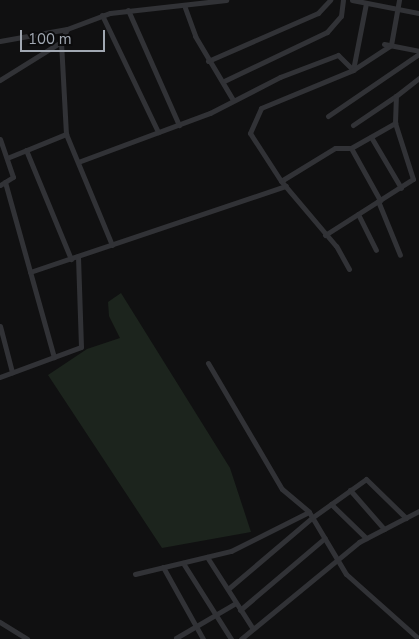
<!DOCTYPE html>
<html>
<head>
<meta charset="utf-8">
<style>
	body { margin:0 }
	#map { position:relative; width:419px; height:639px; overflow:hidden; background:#101011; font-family:"Nunito Sans",sans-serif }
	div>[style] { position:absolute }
	.green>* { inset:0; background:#1c241d }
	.minor>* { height:5px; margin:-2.5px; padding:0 2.5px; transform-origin:2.5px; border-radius:2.5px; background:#313236 }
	span { translate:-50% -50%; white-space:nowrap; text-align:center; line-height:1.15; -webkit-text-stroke:5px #0b0b0c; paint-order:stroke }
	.scale { position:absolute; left:20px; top:30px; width:85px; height:22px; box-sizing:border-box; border:2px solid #a1a8b2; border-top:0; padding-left:6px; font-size:15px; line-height:18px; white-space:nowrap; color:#a1a8b2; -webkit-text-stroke:4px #0b0b0c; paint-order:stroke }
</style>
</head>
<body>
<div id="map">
	<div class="green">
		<div style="clip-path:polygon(121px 293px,230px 468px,251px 532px,162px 548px,48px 375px,87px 349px,120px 338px,109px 316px,108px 302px)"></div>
	</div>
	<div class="minor">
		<div style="left:352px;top:0;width:68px;rotate:11deg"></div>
		<div style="left:184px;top:5px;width:33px;rotate:70deg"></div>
		<div style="left:195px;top:36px;width:74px;rotate:59.3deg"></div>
		<div style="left:128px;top:10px;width:126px;rotate:66.1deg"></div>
		<div style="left:102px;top:15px;width:130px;rotate:64.4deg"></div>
		<div style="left:67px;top:29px;width:14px;rotate:115deg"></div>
		<div style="left:61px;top:42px;width:92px;rotate:86.9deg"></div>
		<div style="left:66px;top:134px;width:120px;rotate:67.5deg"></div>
		<div style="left:0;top:41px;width:68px;rotate:-10.2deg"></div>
		<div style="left:67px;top:29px;width:46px;rotate:-20.4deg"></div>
		<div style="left:110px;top:13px;width:117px;rotate:-6.4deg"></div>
		<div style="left:384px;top:44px;width:36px;rotate:11deg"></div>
		<div style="left:208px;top:61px;width:120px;rotate:-23.6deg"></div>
		<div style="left:318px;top:13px;width:18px;rotate:-47deg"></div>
		<div style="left:353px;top:70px;width:68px;rotate:-79deg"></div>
		<div style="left:0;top:80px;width:72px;rotate:-31.9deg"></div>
		<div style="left:224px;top:81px;width:114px;rotate:-25.4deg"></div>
		<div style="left:327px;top:32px;width:21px;rotate:-49deg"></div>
		<div style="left:341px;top:16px;width:16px;rotate:-83deg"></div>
		<div style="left:328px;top:116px;width:110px;rotate:-34.3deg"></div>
		<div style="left:353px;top:125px;width:52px;rotate:-34deg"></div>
		<div style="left:371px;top:137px;width:59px;rotate:59.5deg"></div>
		<div style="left:0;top:139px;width:40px;rotate:71.1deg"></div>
		<div style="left:13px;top:177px;width:15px;rotate:148deg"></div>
		<div style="left:351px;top:148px;width:60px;rotate:60.9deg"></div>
		<div style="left:26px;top:150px;width:118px;rotate:67.6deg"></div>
		<div style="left:7px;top:158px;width:64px;rotate:-22.1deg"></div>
		<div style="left:78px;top:162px;width:141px;rotate:-20.4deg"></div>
		<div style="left:210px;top:113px;width:79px;rotate:-27.2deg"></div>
		<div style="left:280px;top:77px;width:62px;rotate:-20.8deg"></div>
		<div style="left:338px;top:55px;width:21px;rotate:45deg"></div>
		<div style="left:281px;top:181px;width:63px;rotate:-31.4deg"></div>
		<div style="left:335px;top:148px;width:16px"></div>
		<div style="left:351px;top:148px;width:51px;rotate:-29.6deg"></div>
		<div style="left:395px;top:123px;width:27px;rotate:-88deg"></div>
		<div style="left:396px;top:96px;width:29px;rotate:-38deg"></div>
		<div style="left:5px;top:182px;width:182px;rotate:74.4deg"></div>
		<div style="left:378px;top:201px;width:58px;rotate:67.8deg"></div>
		<div style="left:358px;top:214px;width:40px;rotate:63.4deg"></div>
		<div style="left:325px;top:235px;width:104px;rotate:-32.5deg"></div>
		<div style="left:413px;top:179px;width:59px;rotate:-107.8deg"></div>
		<div style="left:349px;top:269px;width:26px;rotate:-119deg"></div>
		<div style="left:336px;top:246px;width:85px;rotate:-130.2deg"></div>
		<div style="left:281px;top:181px;width:57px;rotate:-122.9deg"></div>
		<div style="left:250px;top:133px;width:27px;rotate:-66deg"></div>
		<div style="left:261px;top:108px;width:100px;rotate:-22.4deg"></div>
		<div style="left:353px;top:70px;width:45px;rotate:-33.3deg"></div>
		<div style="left:391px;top:45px;width:46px;rotate:-79.9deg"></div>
		<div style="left:30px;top:272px;width:270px;rotate:-18.6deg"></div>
		<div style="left:0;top:326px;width:48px;rotate:75.4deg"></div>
		<div style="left:208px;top:363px;width:146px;rotate:59.6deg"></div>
		<div style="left:282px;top:489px;width:35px;rotate:40deg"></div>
		<div style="left:309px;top:512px;width:72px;rotate:59.2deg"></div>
		<div style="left:346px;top:574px;width:98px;rotate:41.7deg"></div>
		<div style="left:0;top:377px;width:86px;rotate:-20.3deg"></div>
		<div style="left:81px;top:347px;width:91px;rotate:-91.9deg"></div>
		<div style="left:350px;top:490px;width:52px;rotate:48.9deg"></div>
		<div style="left:331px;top:504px;width:49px;rotate:44.2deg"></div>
		<div style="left:207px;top:557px;width:85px;rotate:57.4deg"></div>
		<div style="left:183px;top:563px;width:90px;rotate:57.7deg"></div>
		<div style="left:163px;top:567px;width:82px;rotate:60.9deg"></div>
		<div style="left:135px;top:574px;width:99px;rotate:-13.5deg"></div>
		<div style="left:231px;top:551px;width:87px;rotate:-26.6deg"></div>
		<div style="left:228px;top:589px;width:111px;rotate:-40.3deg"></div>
		<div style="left:313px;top:517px;width:65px;rotate:-35.6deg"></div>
		<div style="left:366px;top:479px;width:56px;rotate:44.3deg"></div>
		<div style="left:240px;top:610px;width:111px;rotate:-40.3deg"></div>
		<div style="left:0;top:622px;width:32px;rotate:32deg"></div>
		<div style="left:176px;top:638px;width:69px;rotate:-30.3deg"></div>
		<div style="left:241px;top:639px;width:153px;rotate:-39.4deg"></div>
		<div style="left:359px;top:542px;width:68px;rotate:-27.3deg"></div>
	</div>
	<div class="scale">100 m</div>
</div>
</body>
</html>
